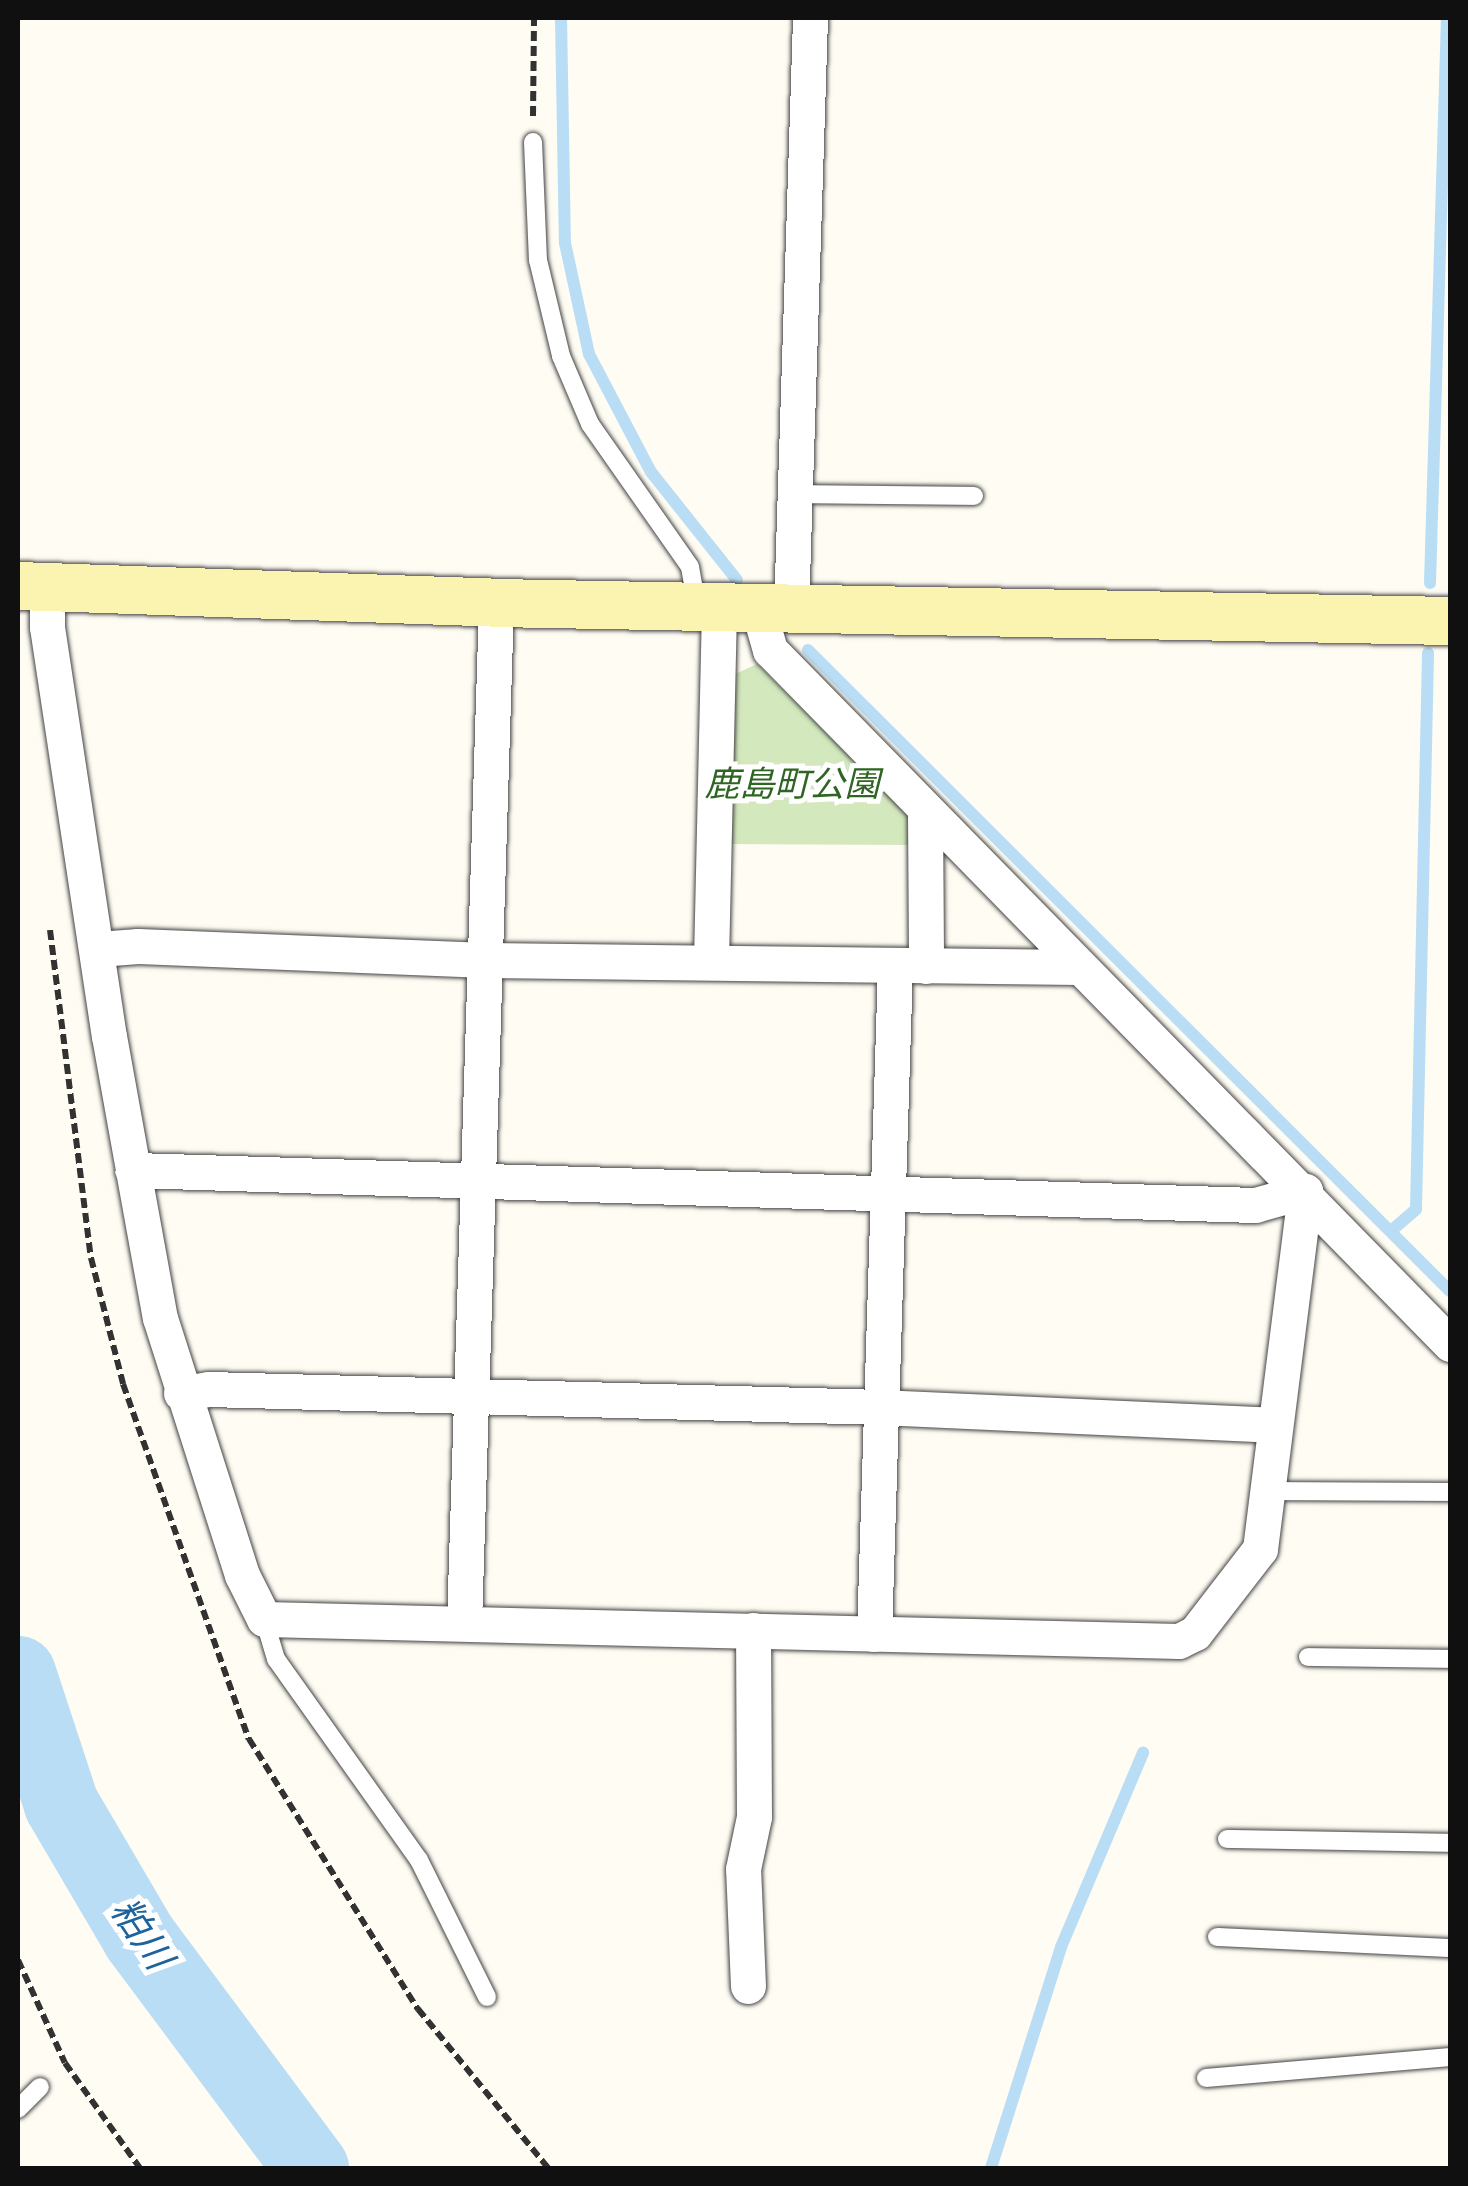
<!DOCTYPE html>
<html>
<head>
<meta charset="utf-8">
<style>
	body { margin:0 }
	#map { position:relative; width:1468px; height:2186px; overflow:hidden; background:#fefcf3; font-family:"Times New Roman","Noto Sans JP",serif }
	div>[style] { position:absolute }
	.green>* { inset:0; background:#d3e8bd }
	.stream>* { height:12px; margin:-6px; padding:0 6px; transform-origin:6px; border-radius:6px; background:#b9ddf4 }
	.river>* { height:75px; margin:-37.5px; padding:0 37.5px; transform-origin:37.5px; border-radius:37.5px; background:#b9ddf4 }
	.path>* { height:6px; margin-top:-3px; transform-origin:0; background:repeating-linear-gradient(90deg,#323232 0 10px,transparent 0 15px) }
	.roads { filter:drop-shadow(0 0 2px #434343) drop-shadow(0 0 2px #434343) }
	.lane>* { height:18px; margin:-9px; padding:0 9px; transform-origin:9px; border-radius:9px; background:#fff }
	.street>* { height:35px; margin:-17.5px; padding:0 17.5px; transform-origin:17.5px; border-radius:17.5px; background:#fff }
	.secondary>* { height:48px; margin:-24px; padding:0 24px; transform-origin:24px; border-radius:24px; background:#fbf4b1 }
	span { translate:-50% -50%; white-space:nowrap; text-align:center; line-height:1.15; -webkit-text-stroke:10px #fff; paint-order:stroke }
	.park-label { font-size:35px; color:#2f6522; font-style:italic }
	.water-label { font-size:38px; color:#1e639c; font-style:italic }
	.frame { position:absolute; inset:0; border:20px solid #101010; pointer-events:none }
</style>
</head>
<body>
<div id="map">
	<div class="green">
		<div style="clip-path:polygon(757px 664px,914px 821px,915px 845px,731px 844px,731px 676px)"></div>
	</div>
	<div class="stream">
		<div style="left:561px;top:18px;width:225px;rotate:89deg"></div>
		<div style="left:565px;top:243px;width:114px;rotate:77.8deg"></div>
		<div style="left:589px;top:354px;width:133px;rotate:62.3deg"></div>
		<div style="left:651px;top:472px;width:138px;rotate:51.5deg"></div>
		<div style="left:1430px;top:583px;width:565px;rotate:-88.28deg"></div>
		<div style="left:808px;top:650px;width:907px;rotate:44.96deg"></div>
		<div style="left:1391px;top:1231px;width:33px;rotate:-41deg"></div>
		<div style="left:1416px;top:1209px;width:556px;rotate:-88.76deg"></div>
		<div style="left:991px;top:2168px;width:232px;rotate:-72.4deg"></div>
		<div style="left:1061px;top:1947px;width:211px;rotate:-67.1deg"></div>
	</div>
	<div class="river">
		<div style="left:18px;top:1673px;width:138px;rotate:71.8deg"></div>
		<div style="left:61px;top:1804px;width:154px;rotate:59.6deg"></div>
		<div style="left:139px;top:1937px;width:288px;rotate:53.3deg"></div>
	</div>
	<div class="path">
		<div style="left:533px;top:116px;width:98px;rotate:-89.4deg"></div>
		<div style="left:50px;top:930px;width:331px;rotate:82.9deg"></div>
		<div style="left:91px;top:1258px;width:130px;rotate:75.7deg"></div>
		<div style="left:123px;top:1384px;width:377px;rotate:70.5deg"></div>
		<div style="left:249px;top:1739px;width:319px;rotate:58deg"></div>
		<div style="left:418px;top:2009px;width:205px;rotate:50.7deg"></div>
		<div style="left:18px;top:1960px;width:113px;rotate:65.5deg"></div>
		<div style="left:65px;top:2063px;width:129px;rotate:54.5deg"></div>
	</div>
	<div class="roads">
		<div class="lane">
			<div style="left:533px;top:142px;width:118px;rotate:87.6deg"></div>
			<div style="left:538px;top:260px;width:99px;rotate:76.5deg"></div>
			<div style="left:561px;top:356px;width:74px;rotate:66.9deg"></div>
			<div style="left:590px;top:424px;width:174px;rotate:55deg"></div>
			<div style="left:690px;top:567px;width:40px;rotate:80deg"></div>
			<div style="left:795px;top:494px;width:179px;rotate:0.6deg"></div>
			<div style="left:1267px;top:1491px;width:183px;rotate:0.3deg"></div>
			<div style="left:264px;top:1619px;width:42px;rotate:73.3deg"></div>
			<div style="left:276px;top:1659px;width:247px;rotate:54.6deg"></div>
			<div style="left:419px;top:1860px;width:153px;rotate:63.6deg"></div>
			<div style="left:1308px;top:1657px;width:142px;rotate:0.8deg"></div>
			<div style="left:1227px;top:1839px;width:223px;rotate:1deg"></div>
			<div style="left:1217px;top:1937px;width:233px;rotate:2.7deg"></div>
			<div style="left:1206px;top:2078px;width:245px;rotate:-4.9deg"></div>
			<div style="left:18px;top:2109px;width:31px;rotate:-45deg"></div>
		</div>
		<div class="street">
			<div style="left:47px;top:588px;width:39px;rotate:90deg"></div>
			<div style="left:47px;top:627px;width:414px;rotate:81.4deg"></div>
			<div style="left:109px;top:1036px;width:136px;rotate:79.8deg"></div>
			<div style="left:133px;top:1170px;width:150px;rotate:79.7deg"></div>
			<div style="left:160px;top:1318px;width:270px;rotate:72.3deg"></div>
			<div style="left:242px;top:1575px;width:49px;rotate:63.4deg"></div>
			<div style="left:264px;top:1619px;width:915px;rotate:1.38deg"></div>
			<div style="left:1179px;top:1641px;width:18px;rotate:-27deg"></div>
			<div style="left:1195px;top:1633px;width:106px;rotate:-52.3deg"></div>
			<div style="left:1260px;top:1549px;width:361px;rotate:-82.8deg"></div>
			<div style="left:1305px;top:1191px;width:52px;rotate:164.4deg"></div>
			<div style="left:1255px;top:1205px;width:1123px;rotate:-178.21deg"></div>
			<div style="left:758px;top:608px;width:44px;rotate:74.1deg"></div>
			<div style="left:770px;top:650px;width:972px;rotate:45.58deg"></div>
			<div style="left:791px;top:610px;width:592px;rotate:-88.16deg"></div>
			<div style="left:925px;top:812px;width:154px;rotate:89.6deg"></div>
			<div style="left:98px;top:949px;width:40px;rotate:-4.3deg"></div>
			<div style="left:138px;top:946px;width:348px;rotate:2.3deg"></div>
			<div style="left:486px;top:960px;width:592px;rotate:0.68deg"></div>
			<div style="left:711px;top:961px;width:354px;rotate:-88.7deg"></div>
			<div style="left:181px;top:1393px;width:27px;rotate:-8deg"></div>
			<div style="left:208px;top:1389px;width:672px;rotate:1.53deg"></div>
			<div style="left:880px;top:1407px;width:392px;rotate:2.6deg"></div>
			<div style="left:464px;top:1623px;width:1021px;rotate:-88.2deg"></div>
			<div style="left:874px;top:1634px;width:669px;rotate:-88.2deg"></div>
			<div style="left:748px;top:1986px;width:117px;rotate:-92.4deg"></div>
			<div style="left:743px;top:1869px;width:53px;rotate:-78.1deg"></div>
			<div style="left:754px;top:1817px;width:187px;rotate:-90.3deg"></div>
		</div>
		<div class="secondary">
			<div style="left:18px;top:586px;width:478px;rotate:2deg"></div>
			<div style="left:496px;top:603px;width:954px;rotate:1.08deg"></div>
		</div>
	</div>
	<div class="park-label">
		<span style="left:792px;top:785px">鹿島町公園</span>
	</div>
	<div class="water-label">
		<span style="left:141px;top:1934px;rotate:56deg">粕川</span>
	</div>
	<div class="frame"></div>
</div>
</body>
</html>
